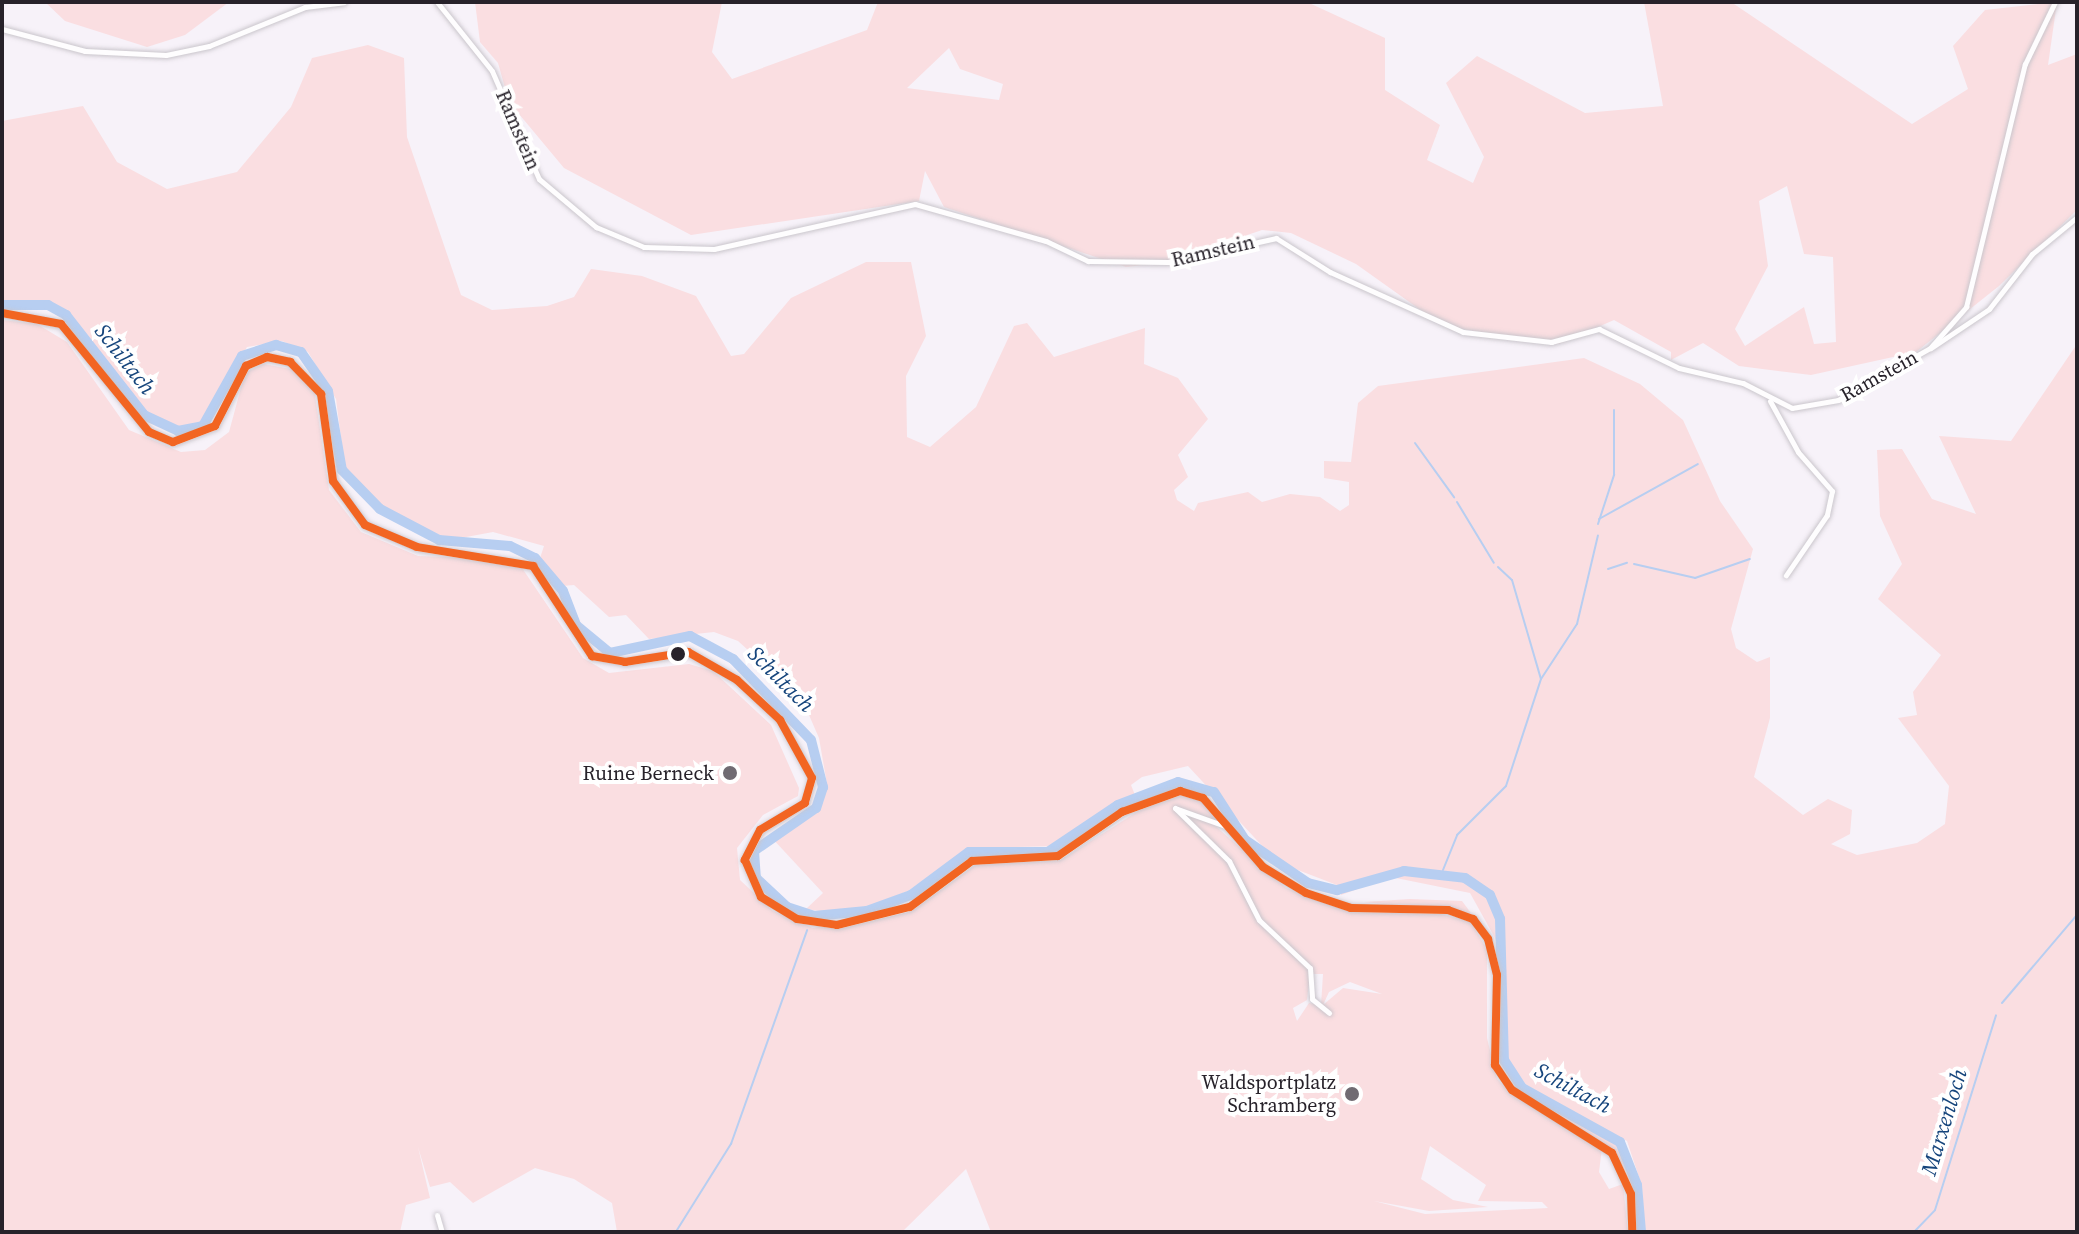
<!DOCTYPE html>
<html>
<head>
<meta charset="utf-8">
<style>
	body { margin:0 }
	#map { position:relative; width:2079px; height:1234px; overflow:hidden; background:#f7f2f9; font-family:"Source Serif 4",serif }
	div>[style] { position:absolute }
	.green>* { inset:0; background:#fadee1 }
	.stream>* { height:2px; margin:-1px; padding:0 1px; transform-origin:1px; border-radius:1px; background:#b7cef1 }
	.river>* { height:10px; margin:-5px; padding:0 5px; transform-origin:5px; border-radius:5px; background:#b7cef1 }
	.roads { filter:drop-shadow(0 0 2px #cac6cc) drop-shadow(0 0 2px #cac6cc) }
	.minor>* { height:5px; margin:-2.5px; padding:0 2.5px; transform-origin:2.5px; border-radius:2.5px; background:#fefdfe }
	.secondary>* { height:7px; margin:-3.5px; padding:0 3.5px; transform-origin:3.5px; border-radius:3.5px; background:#f7f5fa }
	.bus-1>* { height:8px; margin:-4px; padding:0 4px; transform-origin:4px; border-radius:4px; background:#f26522 }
	.dots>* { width:22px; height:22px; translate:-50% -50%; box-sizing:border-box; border:4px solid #fff; border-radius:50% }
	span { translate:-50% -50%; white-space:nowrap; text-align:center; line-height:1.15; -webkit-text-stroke:8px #fff; paint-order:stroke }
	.street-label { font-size:20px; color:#27222a }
	.poi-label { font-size:20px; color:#27222a }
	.right { translate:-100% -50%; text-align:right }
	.water-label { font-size:22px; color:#16457c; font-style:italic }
	.frame { position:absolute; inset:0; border:4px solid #27222a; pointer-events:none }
</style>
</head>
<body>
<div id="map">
	<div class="green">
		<div style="clip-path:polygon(45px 2px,229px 2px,185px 35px,147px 47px,65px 21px)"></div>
		<div style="clip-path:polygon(evenodd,475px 2px,722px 2px,712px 52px,732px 79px,867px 30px,878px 2px,1307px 2px,1385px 38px,1385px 90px,1440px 125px,1427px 160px,1473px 183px,1484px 157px,1446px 83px,1477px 56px,1585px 113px,1663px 106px,1644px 2px,1731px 2px,1912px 124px,1968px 89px,1953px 46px,1985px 10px,2057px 2px,2048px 65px,2077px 54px,2077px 210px,1999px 286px,1916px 352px,1811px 375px,1739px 366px,1703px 343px,1671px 360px,1671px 352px,1614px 320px,1559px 344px,1443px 326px,1356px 264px,1291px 233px,1262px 230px,1168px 262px,1126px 267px,944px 207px,925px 171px,919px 201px,691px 235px,564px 168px,509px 102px,498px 63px,480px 42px,475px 2px,949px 48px,960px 69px,1003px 84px,999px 100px,907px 88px,949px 48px,475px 2px,1787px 186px,1804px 254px,1833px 257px,1836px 342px,1814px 344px,1804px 307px,1745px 346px,1735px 329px,1768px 266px,1759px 201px,1787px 186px)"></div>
		<div style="clip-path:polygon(368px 45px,404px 58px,407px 137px,461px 295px,492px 310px,547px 306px,574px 297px,591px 269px,642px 276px,696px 296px,731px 356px,744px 354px,791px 298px,866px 262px,911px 262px,926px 336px,906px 376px,907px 437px,930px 447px,976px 407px,1014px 326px,1027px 323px,1054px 357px,1145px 328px,1144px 364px,1178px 378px,1208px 419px,1178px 455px,1188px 477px,1174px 490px,1177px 500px,1194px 511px,1198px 503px,1248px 492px,1262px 502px,1290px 494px,1320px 497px,1340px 511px,1349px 505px,1349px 482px,1324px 478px,1324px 461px,1351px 462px,1358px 403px,1378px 386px,1584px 358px,1640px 384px,1683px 420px,1720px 501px,1753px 549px,1731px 629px,1736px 648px,1757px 662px,1770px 657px,1770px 718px,1754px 777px,1803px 815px,1828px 799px,1852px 810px,1850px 834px,1831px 844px,1857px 855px,1917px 843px,1945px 824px,1949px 786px,1898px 718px,1917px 715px,1913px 692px,1941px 655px,1878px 599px,1902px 564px,1880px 516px,1877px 450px,1902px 449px,1932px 499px,1976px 514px,1939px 436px,2011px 441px,2077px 344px,2077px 1232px,1644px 1232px,1642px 1186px,1627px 1141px,1531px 1090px,1509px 1066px,1500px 947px,1470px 893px,1391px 877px,1341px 895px,1337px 885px,1277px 862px,1188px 766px,1142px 777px,1131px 785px,1135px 795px,1059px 846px,969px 848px,908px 891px,846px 915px,806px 909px,823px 893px,771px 837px,823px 803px,827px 784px,819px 738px,802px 699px,738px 641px,714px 632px,649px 639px,626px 615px,609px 617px,574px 585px,562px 586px,540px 558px,544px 546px,493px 532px,450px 540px,376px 504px,345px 469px,336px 399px,308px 352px,282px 341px,247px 347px,202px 423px,177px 429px,147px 413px,67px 313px,47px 302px,2px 302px,2px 121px,83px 106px,117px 162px,167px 189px,237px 172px,291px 107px,312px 58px)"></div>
		<div style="clip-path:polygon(evenodd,2px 320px,37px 324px,67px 342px,129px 430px,181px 452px,205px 450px,229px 432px,245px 373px,264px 364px,301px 371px,314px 389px,329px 490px,361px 532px,418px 556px,500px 559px,522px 568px,583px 658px,609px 673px,689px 664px,713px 671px,771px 725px,799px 788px,798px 796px,763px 815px,737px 848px,740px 880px,773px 911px,813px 928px,910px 912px,976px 865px,1066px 857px,1146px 806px,1184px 794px,1202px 801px,1220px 822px,1212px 823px,1286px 888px,1354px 913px,1433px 912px,1471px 922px,1487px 950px,1487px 1038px,1497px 1079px,1516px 1098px,1602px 1148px,1599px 1172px,1609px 1189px,1623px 1184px,1628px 1232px,991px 1232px,966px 1169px,902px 1232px,617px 1232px,612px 1203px,574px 1179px,535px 1168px,473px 1203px,450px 1182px,430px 1187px,418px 1147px,430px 1198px,406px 1205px,400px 1232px,2px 1232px,2px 320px,1310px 974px,1323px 974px,1321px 1005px,1309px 1003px,1297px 1021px,1293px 1008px,1307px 1000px,1310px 974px,2px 320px,1350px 982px,1382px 994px,1343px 988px,1323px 1005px,1329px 992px,1350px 982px,2px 320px,1430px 1146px,1486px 1185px,1478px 1201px,1542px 1202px,1548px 1208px,1425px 1214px,1374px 1201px,1429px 1211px,1488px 1207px,1453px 1200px,1421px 1179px,1430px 1146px)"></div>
		<div style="clip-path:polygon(1410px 899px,1462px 901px,1471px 913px,1364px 902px)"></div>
		<div style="clip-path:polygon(1537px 1104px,1607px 1135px,1620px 1149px,1635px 1189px,1615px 1150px)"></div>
	</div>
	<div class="stream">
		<div style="left:1415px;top:443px;width:67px;rotate:54.2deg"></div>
		<div style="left:1457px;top:502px;width:71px;rotate:58.8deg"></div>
		<div style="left:1599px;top:519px;width:113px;rotate:-29.1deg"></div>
		<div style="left:1598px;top:524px;width:52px;rotate:-71.9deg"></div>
		<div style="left:1614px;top:475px;width:65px;rotate:-90deg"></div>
		<div style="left:1634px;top:564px;width:63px;rotate:12.9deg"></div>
		<div style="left:1695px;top:578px;width:58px;rotate:-19.1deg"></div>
		<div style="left:1498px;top:567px;width:19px;rotate:43deg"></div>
		<div style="left:1512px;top:580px;width:103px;rotate:73.7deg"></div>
		<div style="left:1608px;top:569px;width:20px;rotate:-18deg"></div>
		<div style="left:1443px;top:870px;width:38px;rotate:-68deg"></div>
		<div style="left:1457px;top:835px;width:69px;rotate:-45deg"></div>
		<div style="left:1506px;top:786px;width:113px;rotate:-71.9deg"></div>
		<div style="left:1541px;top:679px;width:66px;rotate:-56.8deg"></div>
		<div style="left:1577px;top:624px;width:91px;rotate:-76.7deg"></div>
		<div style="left:2002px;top:1003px;width:116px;rotate:-49.6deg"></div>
		<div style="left:677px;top:1230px;width:102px;rotate:-57.9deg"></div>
		<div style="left:731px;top:1144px;width:227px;rotate:-70.4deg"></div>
		<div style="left:1914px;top:1232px;width:30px;rotate:-46deg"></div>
		<div style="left:1935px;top:1210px;width:204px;rotate:-72.6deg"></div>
	</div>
	<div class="river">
		<div style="left:2px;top:305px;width:46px"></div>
		<div style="left:48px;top:305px;width:21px;rotate:29deg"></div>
		<div style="left:66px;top:315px;width:127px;rotate:52deg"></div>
		<div style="left:144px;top:415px;width:38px;rotate:25deg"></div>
		<div style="left:178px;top:431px;width:25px;rotate:-11deg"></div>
		<div style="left:203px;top:426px;width:80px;rotate:-60.9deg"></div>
		<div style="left:242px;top:356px;width:36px;rotate:-18deg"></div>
		<div style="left:276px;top:345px;width:26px;rotate:16deg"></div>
		<div style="left:301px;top:352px;width:47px;rotate:55.3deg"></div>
		<div style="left:328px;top:391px;width:80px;rotate:80deg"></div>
		<div style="left:342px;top:470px;width:54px;rotate:45.7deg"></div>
		<div style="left:380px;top:509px;width:67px;rotate:27.7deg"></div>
		<div style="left:439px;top:540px;width:71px;rotate:4.8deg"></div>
		<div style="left:510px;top:546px;width:28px;rotate:26deg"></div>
		<div style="left:535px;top:558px;width:43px;rotate:49.7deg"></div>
		<div style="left:563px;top:591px;width:36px;rotate:69deg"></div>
		<div style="left:576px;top:625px;width:44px;rotate:39.5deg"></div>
		<div style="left:610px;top:653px;width:82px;rotate:-12deg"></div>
		<div style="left:690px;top:636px;width:49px;rotate:28.1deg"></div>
		<div style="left:733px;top:659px;width:112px;rotate:46.1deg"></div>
		<div style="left:811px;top:740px;width:49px;rotate:75.7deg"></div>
		<div style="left:823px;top:787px;width:22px;rotate:108deg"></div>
		<div style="left:816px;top:808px;width:75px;rotate:145.3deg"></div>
		<div style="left:754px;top:851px;width:27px;rotate:86deg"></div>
		<div style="left:756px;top:878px;width:42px;rotate:43.1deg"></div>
		<div style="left:787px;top:907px;width:28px;rotate:18deg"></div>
		<div style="left:814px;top:916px;width:53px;rotate:-5.4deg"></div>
		<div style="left:867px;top:911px;width:47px;rotate:-20deg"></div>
		<div style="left:911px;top:895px;width:72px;rotate:-36.6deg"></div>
		<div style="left:969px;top:852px;width:79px"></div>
		<div style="left:1048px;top:852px;width:84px;rotate:-33.9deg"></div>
		<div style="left:1118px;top:805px;width:64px;rotate:-21deg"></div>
		<div style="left:1178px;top:782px;width:37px;rotate:16deg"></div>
		<div style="left:1214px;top:792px;width:57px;rotate:57.1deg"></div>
		<div style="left:1245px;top:840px;width:76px;rotate:34.3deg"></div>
		<div style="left:1308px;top:883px;width:30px;rotate:14deg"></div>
		<div style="left:1337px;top:890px;width:70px;rotate:-15.8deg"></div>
		<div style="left:1404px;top:871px;width:61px;rotate:6.5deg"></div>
		<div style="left:1465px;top:878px;width:30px;rotate:34deg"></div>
		<div style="left:1490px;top:895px;width:26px;rotate:67deg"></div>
		<div style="left:1500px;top:919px;width:141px;rotate:88.4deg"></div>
		<div style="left:1504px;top:1060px;width:33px;rotate:57deg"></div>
		<div style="left:1522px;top:1088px;width:112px;rotate:28.9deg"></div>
		<div style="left:1620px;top:1142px;width:46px;rotate:68.4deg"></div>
		<div style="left:1637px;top:1185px;width:47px;rotate:85.1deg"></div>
	</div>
	<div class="roads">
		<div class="minor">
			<div style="left:437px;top:2px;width:88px;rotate:51.4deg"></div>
			<div style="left:492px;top:71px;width:118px;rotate:66.5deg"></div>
			<div style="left:539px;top:179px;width:75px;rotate:40.1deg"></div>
			<div style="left:596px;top:227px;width:52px;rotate:22.6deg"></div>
			<div style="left:644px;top:247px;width:70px;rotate:1.6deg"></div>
			<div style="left:714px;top:249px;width:206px;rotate:-12.6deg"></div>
			<div style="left:915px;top:204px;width:136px;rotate:15.8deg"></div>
			<div style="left:1046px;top:241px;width:47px;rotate:25.5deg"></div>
			<div style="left:1088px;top:261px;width:80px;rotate:0.7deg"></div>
			<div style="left:1168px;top:262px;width:111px;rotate:-12.5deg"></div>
			<div style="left:1276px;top:238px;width:64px;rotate:32.2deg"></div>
			<div style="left:1330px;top:272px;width:146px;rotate:24.3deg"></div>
			<div style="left:1463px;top:332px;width:89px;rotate:6.5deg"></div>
			<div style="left:1551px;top:342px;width:50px;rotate:-15.2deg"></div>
			<div style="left:1599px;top:329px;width:89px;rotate:26deg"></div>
			<div style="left:1679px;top:368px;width:66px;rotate:13.2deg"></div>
			<div style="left:1743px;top:383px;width:55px;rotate:27deg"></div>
			<div style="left:1792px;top:408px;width:47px;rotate:-9.9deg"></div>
			<div style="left:1838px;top:400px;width:106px;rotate:-29.5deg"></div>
			<div style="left:1930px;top:348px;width:55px;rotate:-48.7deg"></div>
			<div style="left:1966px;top:307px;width:250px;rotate:-76.4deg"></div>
			<div style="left:2025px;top:64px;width:69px;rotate:-64.2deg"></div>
			<div style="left:2px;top:29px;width:86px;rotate:14.8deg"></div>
			<div style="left:85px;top:51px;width:81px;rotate:2.8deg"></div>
			<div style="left:166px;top:55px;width:44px;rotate:-11.8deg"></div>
			<div style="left:209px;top:46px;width:104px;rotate:-22.1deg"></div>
			<div style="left:305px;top:7px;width:39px;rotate:-7deg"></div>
			<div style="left:1931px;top:348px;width:70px;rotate:-33.9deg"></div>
			<div style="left:1989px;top:309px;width:70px;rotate:-52deg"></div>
			<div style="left:2032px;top:254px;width:58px;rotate:-39.4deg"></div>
			<div style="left:1770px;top:401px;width:58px;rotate:61.2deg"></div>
			<div style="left:1798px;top:452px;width:52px;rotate:48.9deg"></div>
			<div style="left:1832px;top:491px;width:25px;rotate:102deg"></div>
			<div style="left:1827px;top:515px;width:73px;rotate:124.3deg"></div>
			<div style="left:1225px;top:826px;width:53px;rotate:-160.2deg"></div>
			<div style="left:1175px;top:808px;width:76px;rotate:44.5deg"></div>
			<div style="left:1229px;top:861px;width:66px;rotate:63deg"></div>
			<div style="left:1259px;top:920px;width:70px;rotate:43.3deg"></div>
			<div style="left:1310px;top:968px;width:31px;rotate:86deg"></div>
			<div style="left:1312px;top:999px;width:22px;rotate:39deg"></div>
			<div style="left:437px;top:1215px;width:18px;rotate:74deg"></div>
		</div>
		<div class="secondary">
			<div style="left:2px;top:313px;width:60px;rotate:10.6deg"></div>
			<div style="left:61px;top:324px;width:139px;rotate:50.8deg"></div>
			<div style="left:149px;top:432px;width:26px;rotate:23deg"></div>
			<div style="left:173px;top:442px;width:45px;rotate:-20.9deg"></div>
			<div style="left:215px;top:426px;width:68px;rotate:-62.7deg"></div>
			<div style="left:246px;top:366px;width:23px;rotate:-23deg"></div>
			<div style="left:267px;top:357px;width:24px;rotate:12deg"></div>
			<div style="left:290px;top:362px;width:45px;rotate:45.9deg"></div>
			<div style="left:321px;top:394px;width:88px;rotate:82.1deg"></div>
			<div style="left:333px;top:481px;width:54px;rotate:54deg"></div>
			<div style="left:365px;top:525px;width:56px;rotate:22.9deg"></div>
			<div style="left:417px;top:547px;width:118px;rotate:9.3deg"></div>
			<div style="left:533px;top:566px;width:108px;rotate:56.8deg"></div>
			<div style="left:592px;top:656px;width:34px;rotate:10deg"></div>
			<div style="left:625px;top:662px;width:64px;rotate:-9deg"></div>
			<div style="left:688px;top:652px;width:56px;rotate:29.7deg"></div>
			<div style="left:737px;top:680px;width:59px;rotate:42.9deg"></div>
			<div style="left:780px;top:720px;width:66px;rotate:61.1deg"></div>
			<div style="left:812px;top:778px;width:26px;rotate:106deg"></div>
			<div style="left:805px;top:803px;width:52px;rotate:149deg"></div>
			<div style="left:760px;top:830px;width:34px;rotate:117deg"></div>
			<div style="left:745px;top:860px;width:40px;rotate:66.6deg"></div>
			<div style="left:761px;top:897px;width:42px;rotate:31.4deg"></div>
			<div style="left:797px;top:919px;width:40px;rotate:8.5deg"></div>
			<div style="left:837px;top:925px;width:75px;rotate:-13.9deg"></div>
			<div style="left:910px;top:907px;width:77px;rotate:-36.6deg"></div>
			<div style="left:972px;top:861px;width:86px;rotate:-3.3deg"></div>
			<div style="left:1058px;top:856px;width:78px;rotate:-34.5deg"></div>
			<div style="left:1122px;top:812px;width:62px;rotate:-19.9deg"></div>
			<div style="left:1180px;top:791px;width:24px;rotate:17deg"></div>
			<div style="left:1203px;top:798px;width:91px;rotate:49deg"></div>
			<div style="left:1263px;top:867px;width:50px;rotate:31.2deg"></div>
			<div style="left:1306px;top:893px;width:47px;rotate:18.4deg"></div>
			<div style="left:1351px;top:908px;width:97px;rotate:1.2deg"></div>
			<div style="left:1448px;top:910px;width:27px;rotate:20deg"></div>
			<div style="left:1473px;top:919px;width:25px;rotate:53deg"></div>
			<div style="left:1488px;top:939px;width:37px;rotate:76deg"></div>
			<div style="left:1497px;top:975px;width:90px;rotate:91.3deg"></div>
			<div style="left:1495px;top:1065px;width:30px;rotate:56deg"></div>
			<div style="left:1512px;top:1090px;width:118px;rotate:32.2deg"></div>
			<div style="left:1612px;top:1153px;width:45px;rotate:65.1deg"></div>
			<div style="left:1631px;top:1194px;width:38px;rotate:88deg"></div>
		</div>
	</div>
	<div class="bus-1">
		<div style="left:2px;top:313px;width:60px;rotate:10.6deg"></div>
		<div style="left:61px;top:324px;width:139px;rotate:50.8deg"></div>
		<div style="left:149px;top:432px;width:26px;rotate:23deg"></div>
		<div style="left:173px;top:442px;width:45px;rotate:-20.9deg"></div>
		<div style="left:215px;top:426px;width:68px;rotate:-62.7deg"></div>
		<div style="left:246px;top:366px;width:23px;rotate:-23deg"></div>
		<div style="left:267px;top:357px;width:24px;rotate:12deg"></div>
		<div style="left:290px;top:362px;width:45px;rotate:45.9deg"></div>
		<div style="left:321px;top:394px;width:88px;rotate:82.1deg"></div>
		<div style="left:333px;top:481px;width:54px;rotate:54deg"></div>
		<div style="left:365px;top:525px;width:56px;rotate:22.9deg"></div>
		<div style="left:417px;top:547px;width:118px;rotate:9.3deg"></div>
		<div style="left:533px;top:566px;width:108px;rotate:56.8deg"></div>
		<div style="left:592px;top:656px;width:34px;rotate:10deg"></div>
		<div style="left:625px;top:662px;width:64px;rotate:-9deg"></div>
		<div style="left:688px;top:652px;width:56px;rotate:29.7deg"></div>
		<div style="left:737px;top:680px;width:59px;rotate:42.9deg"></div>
		<div style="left:780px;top:720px;width:66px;rotate:61.1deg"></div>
		<div style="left:812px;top:778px;width:26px;rotate:106deg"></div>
		<div style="left:805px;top:803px;width:52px;rotate:149deg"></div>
		<div style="left:760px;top:830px;width:34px;rotate:117deg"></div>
		<div style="left:745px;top:860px;width:40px;rotate:66.6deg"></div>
		<div style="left:761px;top:897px;width:42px;rotate:31.4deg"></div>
		<div style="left:797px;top:919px;width:40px;rotate:8.5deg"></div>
		<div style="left:837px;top:925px;width:75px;rotate:-13.9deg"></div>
		<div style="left:910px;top:907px;width:77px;rotate:-36.6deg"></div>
		<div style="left:972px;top:861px;width:86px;rotate:-3.3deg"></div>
		<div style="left:1058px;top:856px;width:78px;rotate:-34.5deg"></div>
		<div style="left:1122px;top:812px;width:62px;rotate:-19.9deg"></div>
		<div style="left:1180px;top:791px;width:24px;rotate:17deg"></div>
		<div style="left:1203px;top:798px;width:91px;rotate:49deg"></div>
		<div style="left:1263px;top:867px;width:50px;rotate:31.2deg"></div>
		<div style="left:1306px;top:893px;width:47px;rotate:18.4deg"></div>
		<div style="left:1351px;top:908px;width:97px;rotate:1.2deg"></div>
		<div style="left:1448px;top:910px;width:27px;rotate:20deg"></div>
		<div style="left:1473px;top:919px;width:25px;rotate:53deg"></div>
		<div style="left:1488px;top:939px;width:37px;rotate:76deg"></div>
		<div style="left:1497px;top:975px;width:90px;rotate:91.3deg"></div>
		<div style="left:1495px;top:1065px;width:30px;rotate:56deg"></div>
		<div style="left:1512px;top:1090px;width:118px;rotate:32.2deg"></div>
		<div style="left:1612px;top:1153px;width:45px;rotate:65.1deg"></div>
		<div style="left:1631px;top:1194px;width:38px;rotate:88deg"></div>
	</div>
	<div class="dots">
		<div style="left:678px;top:654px;background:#27222a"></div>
		<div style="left:730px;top:773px;background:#706b72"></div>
		<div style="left:1352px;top:1094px;background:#706b72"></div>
	</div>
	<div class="street-label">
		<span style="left:518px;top:130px;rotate:67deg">Ramstein</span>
		<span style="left:1213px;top:251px;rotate:-13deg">Ramstein</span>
		<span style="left:1879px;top:376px;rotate:-29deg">Ramstein</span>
	</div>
	<div class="poi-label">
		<span class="right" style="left:714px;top:773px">Ruine Berneck</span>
		<span class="right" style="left:1336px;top:1094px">Waldsportplatz<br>Schramberg</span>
	</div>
	<div class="water-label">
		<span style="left:125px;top:359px;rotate:52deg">Schiltach</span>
		<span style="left:781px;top:679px;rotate:45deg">Schiltach</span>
		<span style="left:1573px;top:1088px;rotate:28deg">Schiltach</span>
		<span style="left:1944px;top:1122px;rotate:-73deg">Marxenloch</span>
	</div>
	<div class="frame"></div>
</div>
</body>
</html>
